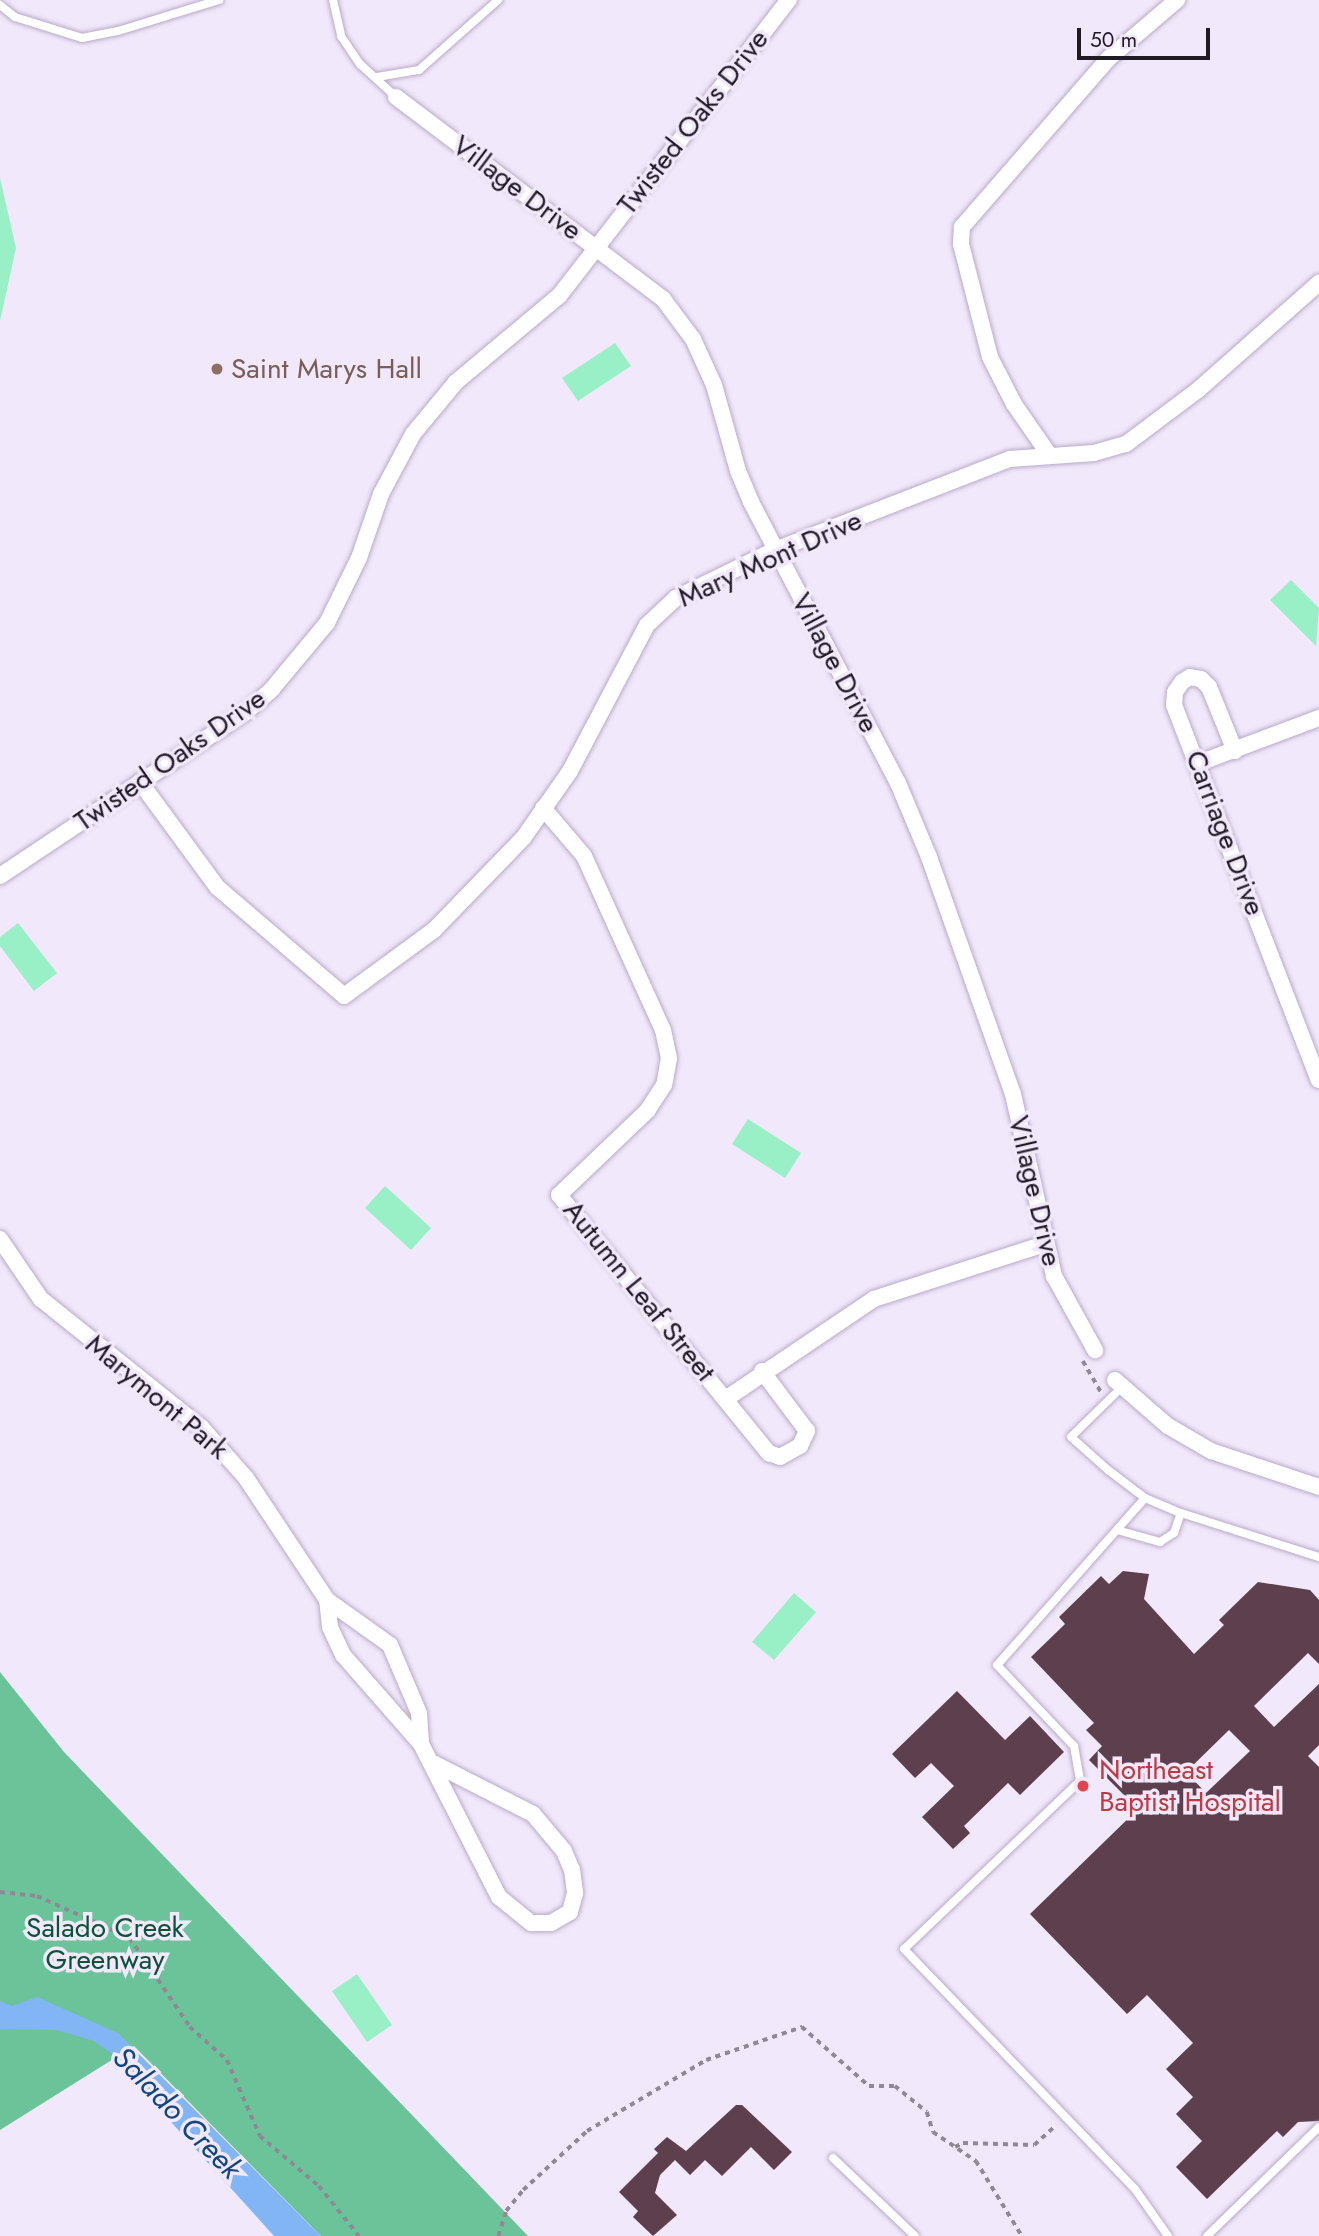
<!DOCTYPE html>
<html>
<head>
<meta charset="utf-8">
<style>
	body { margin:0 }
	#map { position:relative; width:1319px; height:2236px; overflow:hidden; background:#f1e8fb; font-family:Jost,sans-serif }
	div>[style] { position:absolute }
	.green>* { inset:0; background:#9af0c6 }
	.forest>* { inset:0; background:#6ac399 }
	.water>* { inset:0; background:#81b5f4 }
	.building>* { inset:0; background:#5d3f4d }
	.path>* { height:3.5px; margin-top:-1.75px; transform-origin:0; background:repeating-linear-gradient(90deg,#908897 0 5px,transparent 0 10px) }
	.roads { filter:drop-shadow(0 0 2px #b9aac8) drop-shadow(0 0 2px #b9aac8) }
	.service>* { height:8px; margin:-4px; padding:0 4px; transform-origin:4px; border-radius:4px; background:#fff }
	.minor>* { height:16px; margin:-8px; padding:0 8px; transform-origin:8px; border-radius:8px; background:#fff }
	.dots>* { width:19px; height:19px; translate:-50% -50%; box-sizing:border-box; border:4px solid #f1e8fb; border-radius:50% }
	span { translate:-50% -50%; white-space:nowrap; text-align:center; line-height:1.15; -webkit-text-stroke:7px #f1e8fb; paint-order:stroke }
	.street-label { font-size:28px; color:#201a25 }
	.education-label { font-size:28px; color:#785e54 }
	.left { translate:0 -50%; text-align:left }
	.health-label { font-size:28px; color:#be3a42 }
	.park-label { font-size:28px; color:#0b5338 }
	.water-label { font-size:30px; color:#10457d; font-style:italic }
	.scale { position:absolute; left:1077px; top:28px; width:133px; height:32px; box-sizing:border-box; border:4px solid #201a25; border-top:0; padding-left:9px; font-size:21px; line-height:24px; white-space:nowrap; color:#201a25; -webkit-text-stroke:5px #f1e8fb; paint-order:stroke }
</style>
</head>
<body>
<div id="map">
	<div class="green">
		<div style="clip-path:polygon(0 178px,16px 248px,0 321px)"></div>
		<div style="clip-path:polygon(615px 343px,631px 366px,578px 401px,562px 378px)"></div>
		<div style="clip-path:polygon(1291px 580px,1319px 608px,1316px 646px,1270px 600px)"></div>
		<div style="clip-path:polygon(18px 923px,57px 973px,34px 991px,0 946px,0 937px)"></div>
		<div style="clip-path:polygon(748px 1119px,801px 1153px,785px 1178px,732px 1144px)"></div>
		<div style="clip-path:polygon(385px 1186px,431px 1228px,411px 1250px,365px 1208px)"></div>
		<div style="clip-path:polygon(794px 1593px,816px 1612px,774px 1660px,752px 1642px)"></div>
		<div style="clip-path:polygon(357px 1974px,392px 2025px,367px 2042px,332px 1991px)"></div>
	</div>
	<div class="forest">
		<div style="clip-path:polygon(0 1672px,64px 1752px,528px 2236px,321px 2236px,134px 2046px,0 2130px)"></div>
	</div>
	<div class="water">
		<div style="clip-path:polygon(37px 1997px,118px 2033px,321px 2236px,274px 2236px,153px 2102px,129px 2066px,94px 2041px,57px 2030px,0 2029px,0 2001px,12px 2006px)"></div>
	</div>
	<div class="building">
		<div style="clip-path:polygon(evenodd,1123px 1571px,1149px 1574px,1144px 1599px,1194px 1654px,1224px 1625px,1219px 1620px,1258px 1582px,1310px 1590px,1319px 1600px,1319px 1664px,1308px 1653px,1254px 1706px,1274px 1727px,1319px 1684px,1319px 1745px,1308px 1756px,1319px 1767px,1319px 2121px,1298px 2122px,1283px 2137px,1277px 2131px,1207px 2199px,1176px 2167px,1202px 2141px,1176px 2114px,1193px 2097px,1166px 2069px,1193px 2043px,1147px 1995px,1127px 2014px,1030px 1914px,1138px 1809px,1089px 1760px,1102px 1746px,1086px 1730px,1094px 1723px,1031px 1657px,1065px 1624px,1059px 1617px,1101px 1576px,1109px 1584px,1123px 1571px,1229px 1730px,1250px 1751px,1206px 1793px,1186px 1772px,1229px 1730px)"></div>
		<div style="clip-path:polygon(957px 1691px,1005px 1740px,1030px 1716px,1064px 1752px,1020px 1795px,1008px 1783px,964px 1826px,970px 1833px,953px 1849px,922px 1817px,954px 1786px,931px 1763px,915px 1778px,892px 1754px)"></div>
		<div style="clip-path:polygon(736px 2105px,742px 2105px,792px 2152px,774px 2170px,751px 2147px,722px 2176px,705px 2160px,690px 2175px,675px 2160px,660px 2175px,655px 2193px,677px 2215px,653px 2236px,633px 2217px,638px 2211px,619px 2192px,658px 2153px,654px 2149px,667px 2137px,686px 2151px)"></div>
	</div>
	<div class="path">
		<div style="left:1083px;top:1361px;width:36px;rotate:60deg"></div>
		<div style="left:0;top:1892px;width:37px;rotate:6deg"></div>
		<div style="left:37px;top:1896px;width:102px;rotate:24.3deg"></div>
		<div style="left:130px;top:1938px;width:107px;rotate:56deg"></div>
		<div style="left:190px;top:2027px;width:50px;rotate:41.7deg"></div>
		<div style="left:227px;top:2060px;width:83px;rotate:66.5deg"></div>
		<div style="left:260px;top:2136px;width:77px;rotate:40.3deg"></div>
		<div style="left:319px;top:2186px;width:64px;rotate:51.3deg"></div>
		<div style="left:955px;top:2147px;width:9px;rotate:-27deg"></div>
		<div style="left:963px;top:2143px;width:71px;rotate:1.6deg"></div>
		<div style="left:1034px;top:2145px;width:30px;rotate:-42deg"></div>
		<div style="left:498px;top:2236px;width:26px;rotate:-72deg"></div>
		<div style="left:506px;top:2211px;width:27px;rotate:-51deg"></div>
		<div style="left:523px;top:2190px;width:87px;rotate:-42.7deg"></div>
		<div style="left:587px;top:2131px;width:139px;rotate:-30.8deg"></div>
		<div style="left:706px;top:2060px;width:102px;rotate:-19deg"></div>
		<div style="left:802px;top:2027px;width:89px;rotate:41.4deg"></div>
		<div style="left:869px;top:2086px;width:26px"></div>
		<div style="left:895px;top:2086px;width:41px;rotate:39.1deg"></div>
		<div style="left:927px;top:2112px;width:21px;rotate:73deg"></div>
		<div style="left:933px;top:2132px;width:52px;rotate:34deg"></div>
		<div style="left:976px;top:2161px;width:88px;rotate:58.5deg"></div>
	</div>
	<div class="roads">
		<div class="service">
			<div style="left:333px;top:0;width:37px;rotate:77deg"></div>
			<div style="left:341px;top:36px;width:34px;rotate:56deg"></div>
			<div style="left:360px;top:64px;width:49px;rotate:42.5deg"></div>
			<div style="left:0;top:5px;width:19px;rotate:39deg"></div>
			<div style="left:15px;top:17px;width:70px;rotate:17.4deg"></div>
			<div style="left:82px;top:38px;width:37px;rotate:-11deg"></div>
			<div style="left:118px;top:31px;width:106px;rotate:-17.1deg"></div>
			<div style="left:377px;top:77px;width:43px;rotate:-9.5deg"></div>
			<div style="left:419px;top:70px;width:106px;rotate:-41.5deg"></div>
			<div style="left:1122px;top:1387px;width:71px;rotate:135.6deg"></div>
			<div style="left:1071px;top:1437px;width:50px;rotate:41.7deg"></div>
			<div style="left:1108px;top:1470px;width:46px;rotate:37.1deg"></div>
			<div style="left:1145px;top:1498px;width:39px;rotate:23deg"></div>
			<div style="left:1181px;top:1513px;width:145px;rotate:17.7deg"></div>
			<div style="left:1145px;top:1498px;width:223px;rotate:131.5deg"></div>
			<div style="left:997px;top:1665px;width:112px;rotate:46.5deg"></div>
			<div style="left:1074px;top:1746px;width:36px;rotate:80deg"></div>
			<div style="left:1080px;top:1781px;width:243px;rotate:136.3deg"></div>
			<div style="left:904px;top:1949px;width:333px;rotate:46.1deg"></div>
			<div style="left:1135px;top:2189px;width:57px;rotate:54.9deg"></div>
			<div style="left:1117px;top:1530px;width:45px;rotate:15.6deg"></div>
			<div style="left:1160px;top:1542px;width:17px;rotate:-33deg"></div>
			<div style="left:1174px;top:1533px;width:21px;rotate:-71deg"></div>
			<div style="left:833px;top:2158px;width:113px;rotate:43.6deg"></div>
			<div style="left:1207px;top:2236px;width:156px;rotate:-44.2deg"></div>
		</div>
		<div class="minor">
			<div style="left:396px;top:97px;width:335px;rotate:37.1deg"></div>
			<div style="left:663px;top:299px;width:50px;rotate:53.1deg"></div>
			<div style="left:693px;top:339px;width:51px;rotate:65.5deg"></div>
			<div style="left:714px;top:385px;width:89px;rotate:74.4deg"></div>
			<div style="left:738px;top:471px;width:34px;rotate:67deg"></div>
			<div style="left:751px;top:502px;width:317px;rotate:62.4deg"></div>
			<div style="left:898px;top:783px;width:80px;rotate:67.3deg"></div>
			<div style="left:929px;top:857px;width:251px;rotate:70.5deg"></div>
			<div style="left:1013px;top:1094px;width:187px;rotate:77.3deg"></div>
			<div style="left:1054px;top:1276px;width:85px;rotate:61deg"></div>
			<div style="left:1048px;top:453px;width:60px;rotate:-124.8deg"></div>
			<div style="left:1014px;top:404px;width:53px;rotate:-117.1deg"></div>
			<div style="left:990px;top:357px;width:117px;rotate:-104.4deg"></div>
			<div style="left:961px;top:244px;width:17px;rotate:-87deg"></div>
			<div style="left:962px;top:227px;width:223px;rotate:-49deg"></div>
			<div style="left:1108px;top:59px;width:91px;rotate:-40.5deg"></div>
			<div style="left:1235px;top:751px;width:69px;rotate:-112.1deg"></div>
			<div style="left:1209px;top:687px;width:11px;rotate:-135deg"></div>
			<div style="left:1201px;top:679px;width:11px;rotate:-170deg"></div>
			<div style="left:1190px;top:677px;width:9px;rotate:148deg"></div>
			<div style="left:1182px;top:682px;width:12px;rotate:125deg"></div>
			<div style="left:1175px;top:692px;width:13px;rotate:94deg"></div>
			<div style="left:1174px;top:705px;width:402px;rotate:68.9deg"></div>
			<div style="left:1199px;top:763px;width:128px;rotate:-20.6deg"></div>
			<div style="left:140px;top:782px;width:130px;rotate:53.7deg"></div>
			<div style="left:217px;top:887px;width:167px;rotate:40.6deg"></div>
			<div style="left:344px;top:996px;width:112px;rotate:-36.3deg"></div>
			<div style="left:434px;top:930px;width:129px;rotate:-45.9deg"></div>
			<div style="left:524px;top:837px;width:80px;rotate:-55.1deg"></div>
			<div style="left:570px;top:771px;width:165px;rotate:-62.2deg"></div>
			<div style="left:647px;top:625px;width:40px;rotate:-43deg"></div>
			<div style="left:676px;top:598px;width:110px;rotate:-25.9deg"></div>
			<div style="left:775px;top:550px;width:252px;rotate:-21.2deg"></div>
			<div style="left:1010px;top:459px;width:84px;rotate:-4.1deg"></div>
			<div style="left:1094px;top:453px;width:33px;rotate:-16deg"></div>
			<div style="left:1126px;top:444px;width:90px;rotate:-36.9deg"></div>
			<div style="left:1198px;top:390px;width:162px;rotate:-41.5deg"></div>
			<div style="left:543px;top:808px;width:63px;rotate:49.5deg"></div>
			<div style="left:584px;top:856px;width:191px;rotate:65.6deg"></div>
			<div style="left:663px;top:1030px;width:29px;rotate:78deg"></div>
			<div style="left:669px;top:1058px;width:27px;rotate:100deg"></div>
			<div style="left:664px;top:1085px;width:30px;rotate:123deg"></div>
			<div style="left:648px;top:1110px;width:123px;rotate:136.3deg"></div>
			<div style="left:559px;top:1195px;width:333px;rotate:50.9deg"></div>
			<div style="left:769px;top:1453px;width:12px;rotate:20deg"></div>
			<div style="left:780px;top:1457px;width:23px;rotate:-29deg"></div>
			<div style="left:800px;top:1446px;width:17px;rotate:-65deg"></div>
			<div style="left:807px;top:1431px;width:75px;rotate:-126.9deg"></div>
			<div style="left:0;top:876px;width:296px;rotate:-33.7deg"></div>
			<div style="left:246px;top:712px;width:35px;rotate:-41deg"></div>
			<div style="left:272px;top:689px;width:86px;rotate:-50.2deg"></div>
			<div style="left:327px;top:623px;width:72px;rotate:-63.8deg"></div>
			<div style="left:359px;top:558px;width:68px;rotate:-71deg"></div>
			<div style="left:381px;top:494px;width:68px;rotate:-61.9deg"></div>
			<div style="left:413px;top:434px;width:67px;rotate:-50.4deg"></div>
			<div style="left:456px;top:382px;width:134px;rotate:-39.9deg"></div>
			<div style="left:559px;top:296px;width:375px;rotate:-52.2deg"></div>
			<div style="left:0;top:1239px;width:73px;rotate:55.7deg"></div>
			<div style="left:41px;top:1299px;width:205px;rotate:38.7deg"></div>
			<div style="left:201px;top:1427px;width:68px;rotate:48.6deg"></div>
			<div style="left:246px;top:1478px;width:146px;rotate:56.4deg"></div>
			<div style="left:327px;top:1600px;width:77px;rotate:35.5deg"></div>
			<div style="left:390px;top:1645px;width:74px;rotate:66.9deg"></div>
			<div style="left:419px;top:1713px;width:31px;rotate:86deg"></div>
			<div style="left:421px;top:1744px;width:118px;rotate:-131.2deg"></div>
			<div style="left:343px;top:1655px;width:31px;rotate:-115deg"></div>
			<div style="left:330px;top:1627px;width:27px;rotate:-96deg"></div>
			<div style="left:1115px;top:1380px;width:70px;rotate:41deg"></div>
			<div style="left:1168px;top:1426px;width:50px;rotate:30.2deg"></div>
			<div style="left:1211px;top:1451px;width:114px;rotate:18.4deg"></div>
			<div style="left:727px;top:1398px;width:177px;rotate:-34deg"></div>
			<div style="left:874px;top:1299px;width:179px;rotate:-17.9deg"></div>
			<div style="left:421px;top:1744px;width:172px;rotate:63deg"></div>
			<div style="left:499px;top:1897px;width:41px;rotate:39.1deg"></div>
			<div style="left:531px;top:1923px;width:20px"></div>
			<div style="left:551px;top:1923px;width:22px;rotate:-30deg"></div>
			<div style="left:570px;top:1912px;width:20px;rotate:-75deg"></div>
			<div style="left:575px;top:1893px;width:23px;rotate:-97deg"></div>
			<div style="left:572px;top:1870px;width:21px;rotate:-113deg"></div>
			<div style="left:564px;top:1851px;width:48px;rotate:-130deg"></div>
			<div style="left:533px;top:1814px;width:112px;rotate:-153deg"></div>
		</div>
	</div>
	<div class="dots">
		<div style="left:217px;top:369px;background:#8d6e63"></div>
		<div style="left:1083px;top:1786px;background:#e0444e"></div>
	</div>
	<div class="street-label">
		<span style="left:693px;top:122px;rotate:-52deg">Twisted Oaks Drive</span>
		<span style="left:517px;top:188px;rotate:37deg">Village Drive</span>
		<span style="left:770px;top:559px;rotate:-24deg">Mary Mont Drive</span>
		<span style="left:835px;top:663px;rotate:62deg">Village Drive</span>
		<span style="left:170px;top:760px;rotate:-35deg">Twisted Oaks Drive</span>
		<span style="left:1225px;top:833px;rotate:69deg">Carriage Drive</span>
		<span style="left:1035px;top:1191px;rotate:77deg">Village Drive</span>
		<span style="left:639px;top:1291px;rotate:51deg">Autumn Leaf Street</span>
		<span style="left:157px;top:1397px;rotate:40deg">Marymont Park</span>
	</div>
	<div class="education-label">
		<span class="left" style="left:231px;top:369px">Saint Marys Hall</span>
	</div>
	<div class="health-label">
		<span class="left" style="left:1099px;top:1786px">Northeast<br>Baptist Hospital</span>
	</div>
	<div class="park-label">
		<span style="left:105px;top:1944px">Salado Creek<br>Greenway</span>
	</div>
	<div class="water-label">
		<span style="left:177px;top:2113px;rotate:46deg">Salado Creek</span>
	</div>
	<div class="scale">50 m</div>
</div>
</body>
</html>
